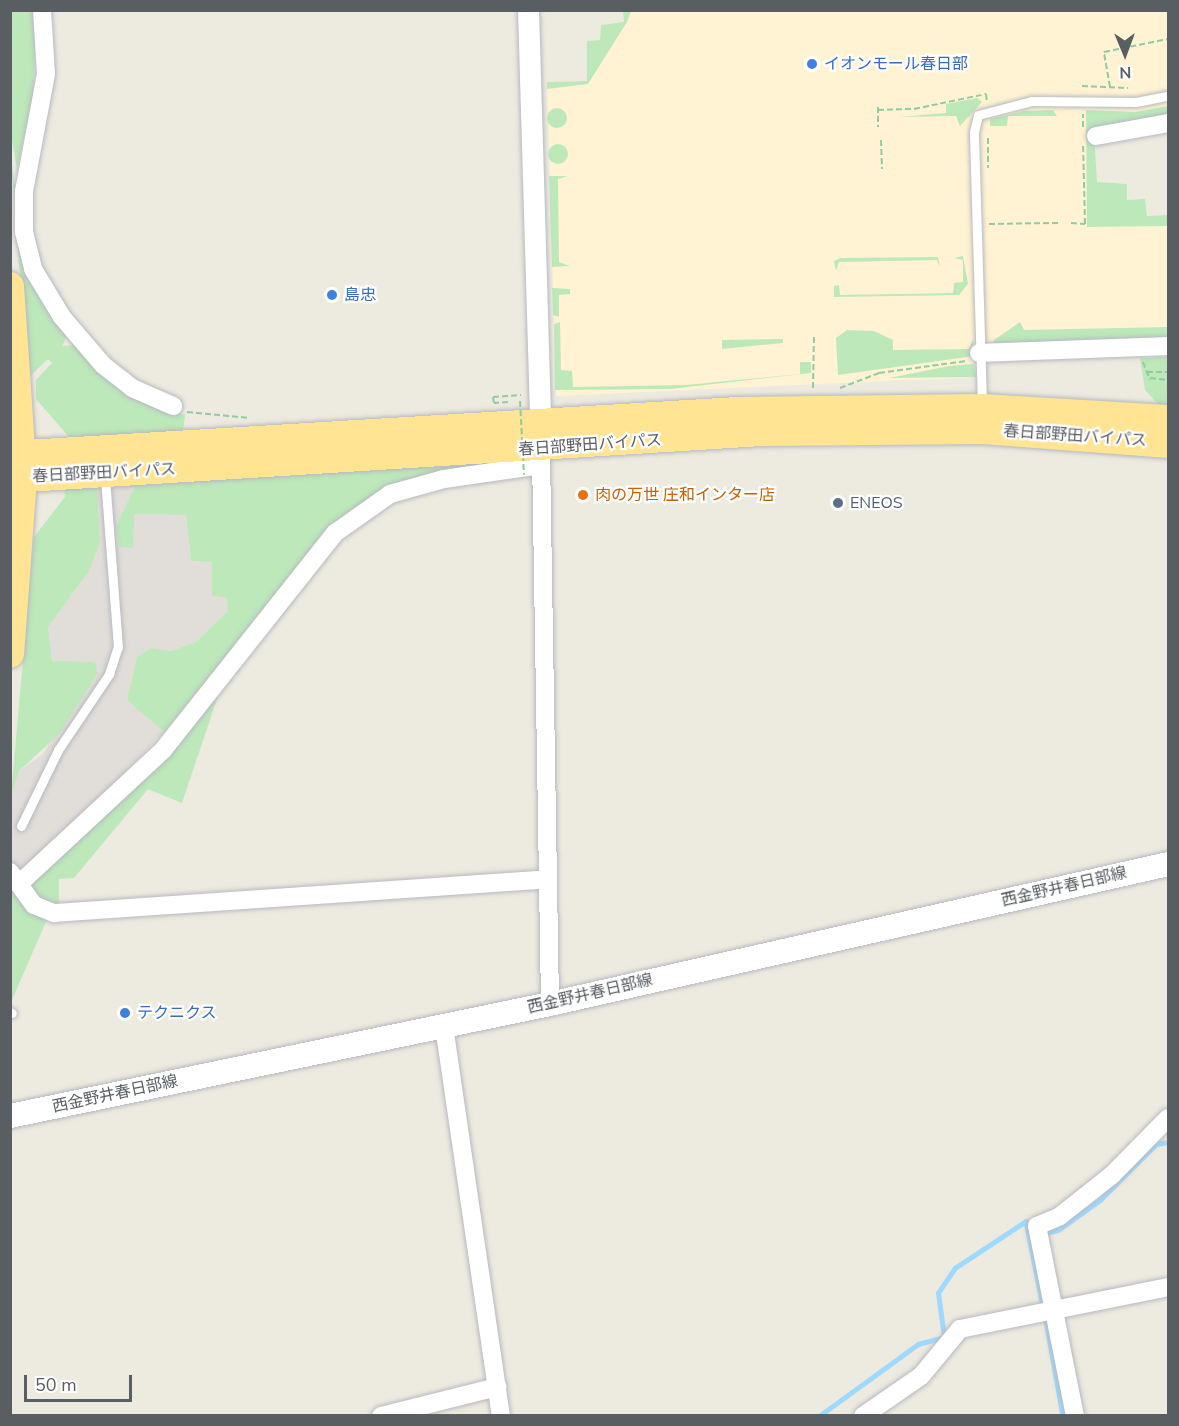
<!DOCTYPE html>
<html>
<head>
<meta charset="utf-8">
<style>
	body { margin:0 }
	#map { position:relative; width:1179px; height:1426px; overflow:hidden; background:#edeae0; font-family:"Nunito Sans","Noto Sans JP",sans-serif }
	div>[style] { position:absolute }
	.commercial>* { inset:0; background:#fff3d3 }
	.industrial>* { inset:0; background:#e1ddd8 }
	.green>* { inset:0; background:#bce8ba }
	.round { border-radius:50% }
	.stream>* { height:4.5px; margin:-2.25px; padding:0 2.25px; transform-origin:2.25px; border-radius:2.25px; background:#9ed9ff }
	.path>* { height:2px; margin-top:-1px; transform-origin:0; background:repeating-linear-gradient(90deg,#93caa0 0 6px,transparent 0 9px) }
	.roads { filter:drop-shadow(0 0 2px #b6b9be) drop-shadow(0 0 2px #b6b9be) }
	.service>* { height:9px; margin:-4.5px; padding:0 4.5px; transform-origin:4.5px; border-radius:4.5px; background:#fff }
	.minor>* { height:18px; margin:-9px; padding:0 9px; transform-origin:9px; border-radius:9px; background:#fff }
	.tertiary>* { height:21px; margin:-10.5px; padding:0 10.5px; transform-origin:10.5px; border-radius:10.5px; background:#fff }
	.secondary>* { height:24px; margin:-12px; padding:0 12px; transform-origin:12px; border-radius:12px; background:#fff }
	.trunk>* { height:28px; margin:-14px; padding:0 14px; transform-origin:14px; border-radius:14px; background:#ffe494 }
	.path-bridge>* { height:2px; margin-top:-1px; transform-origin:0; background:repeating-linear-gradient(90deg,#93caa0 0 6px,transparent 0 9px) }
	.dots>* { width:16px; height:16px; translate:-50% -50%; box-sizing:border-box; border:3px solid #fff; border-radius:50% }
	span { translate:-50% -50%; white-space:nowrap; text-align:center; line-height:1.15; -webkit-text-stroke:4.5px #fff; paint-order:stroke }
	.shop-label { font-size:16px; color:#366cbe }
	.left { translate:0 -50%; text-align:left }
	.street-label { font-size:16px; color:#595e63 }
	.food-label { font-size:16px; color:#c56008 }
	.service-label { font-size:16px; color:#4e5e75 }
	.frame { position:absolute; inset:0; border:12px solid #595e63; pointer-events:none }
	.north { position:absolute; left:1095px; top:24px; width:60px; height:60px; -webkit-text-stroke:4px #fff; paint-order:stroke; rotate:179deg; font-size:16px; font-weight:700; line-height:24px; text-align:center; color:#595e63 }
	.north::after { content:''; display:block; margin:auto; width:21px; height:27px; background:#595e63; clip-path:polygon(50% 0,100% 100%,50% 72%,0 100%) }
	.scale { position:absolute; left:24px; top:1375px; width:108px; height:27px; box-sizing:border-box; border:3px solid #595e63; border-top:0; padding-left:8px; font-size:18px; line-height:21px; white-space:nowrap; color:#595e63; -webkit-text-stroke:4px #fff; paint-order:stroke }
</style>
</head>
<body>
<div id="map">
	<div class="commercial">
		<div style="clip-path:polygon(623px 11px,1168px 11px,1168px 120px,1094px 133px,1097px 182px,1127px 184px,1127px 200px,1145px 199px,1147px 216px,1168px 215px,1168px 341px,974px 356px,976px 377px,556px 396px,547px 82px,587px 81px,587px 41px,600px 40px,601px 25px,624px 22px)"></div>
	</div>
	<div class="industrial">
		<div style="clip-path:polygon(136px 484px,116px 526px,133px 548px,133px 514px,186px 515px,191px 561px,212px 562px,212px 594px,227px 598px,228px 611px,196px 642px,171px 651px,150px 648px,137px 657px,127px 700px,164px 732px,24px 877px,11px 867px,10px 795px,19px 771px,43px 754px,96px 664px,52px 661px,48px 627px,89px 571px,100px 543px,97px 487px)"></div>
	</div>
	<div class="green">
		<div style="clip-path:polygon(10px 11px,35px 11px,36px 28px,33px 96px,17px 169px,10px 129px)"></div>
		<div style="clip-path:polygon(623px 11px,631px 11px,627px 22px,588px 84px,547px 89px,547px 82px,587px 81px,587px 41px,600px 40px,601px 25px,624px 22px)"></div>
		<div style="clip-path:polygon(977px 98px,982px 102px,960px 126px,956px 116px,899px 117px,946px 113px,946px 104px)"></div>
		<div style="clip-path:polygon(1168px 106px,1168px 120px,1094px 133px,1097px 182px,1127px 184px,1127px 200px,1145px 199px,1147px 216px,1168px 215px,1168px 226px,1087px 227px,1086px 110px,1135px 112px)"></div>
		<div class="round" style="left:547px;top:108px;width:20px;height:20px"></div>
		<div style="clip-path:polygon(1024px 111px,1053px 110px,1057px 116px,1008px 116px,1007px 126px,990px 126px,990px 119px)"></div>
		<div class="round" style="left:548px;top:144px;width:20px;height:20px"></div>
		<div style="clip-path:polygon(10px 151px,22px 237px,68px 334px,62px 346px,78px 345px,161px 405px,185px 415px,183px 433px,69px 437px,36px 399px,36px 380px,52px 363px,48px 359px,28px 378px)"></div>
		<div style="clip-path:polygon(549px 176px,568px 176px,558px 179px,559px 262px,570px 266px,552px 267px)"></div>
		<div style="clip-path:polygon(963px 256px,968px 284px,959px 295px,834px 297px,834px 286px,839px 285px,840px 295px,953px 293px,954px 283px,963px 282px,963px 260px,954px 258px)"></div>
		<div style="clip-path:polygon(840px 258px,938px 257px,940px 267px,937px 260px,839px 262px,836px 271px,834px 261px)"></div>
		<div style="clip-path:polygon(552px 288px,570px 289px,570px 294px,559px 295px,559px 317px,553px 315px)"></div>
		<div style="clip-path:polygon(560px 322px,561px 370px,572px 371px,573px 387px,686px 385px,800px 374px,800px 362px,811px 362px,811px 373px,670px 389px,555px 390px,554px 324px)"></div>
		<div style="clip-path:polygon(1020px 322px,1024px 330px,1168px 327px,1168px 341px,994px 346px,994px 340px)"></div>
		<div style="clip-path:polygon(847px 330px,874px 331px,893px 340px,893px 350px,969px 349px,973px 339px,974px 356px,838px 375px,836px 338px)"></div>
		<div style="clip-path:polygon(783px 339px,783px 343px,722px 349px,722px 340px)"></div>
		<div style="clip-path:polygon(1168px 357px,1168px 405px,1158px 404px,1145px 390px,1140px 358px)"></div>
		<div style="clip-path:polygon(974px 364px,976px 377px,889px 378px,949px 366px)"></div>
		<div style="clip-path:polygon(515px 461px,399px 494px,305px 562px,164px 732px,127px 700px,137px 657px,150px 648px,171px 651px,196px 642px,228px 611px,227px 598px,212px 595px,212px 562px,191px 561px,186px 515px,134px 514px,133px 548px,119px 547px,116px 526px,136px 484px)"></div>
		<div style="clip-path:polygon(97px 487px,100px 543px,89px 571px,48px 627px,52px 661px,90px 662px,96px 664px,97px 674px,59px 734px,19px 771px,11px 795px,34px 537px,65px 497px,64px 489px)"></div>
		<div style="clip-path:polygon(222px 684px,182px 803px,148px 789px,74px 878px,59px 879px,59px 908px,48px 907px,27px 885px,86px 834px)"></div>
		<div style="clip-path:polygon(10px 877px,49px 915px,11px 1002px,10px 1002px)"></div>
	</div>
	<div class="stream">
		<div style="left:1041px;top:1234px;width:17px;rotate:-13deg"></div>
		<div style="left:1058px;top:1230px;width:52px;rotate:-35.5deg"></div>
		<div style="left:1100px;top:1200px;width:79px;rotate:-45deg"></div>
		<div style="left:1156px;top:1144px;width:12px;rotate:-9deg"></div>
		<div style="left:1045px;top:1315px;width:103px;rotate:79.9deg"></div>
		<div style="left:819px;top:1416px;width:122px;rotate:-36deg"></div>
		<div style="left:918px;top:1344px;width:27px;rotate:-15deg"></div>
		<div style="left:944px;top:1337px;width:44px;rotate:-97.8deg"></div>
		<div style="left:938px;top:1293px;width:30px;rotate:-56deg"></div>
		<div style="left:955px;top:1268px;width:85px;rotate:-33.5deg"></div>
		<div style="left:1026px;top:1221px;width:88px;rotate:78.8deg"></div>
	</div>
	<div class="path">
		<div style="left:1082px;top:86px;width:46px;rotate:2.5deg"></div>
		<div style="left:1110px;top:87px;width:36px;rotate:-100deg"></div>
		<div style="left:1104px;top:52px;width:65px;rotate:-11.5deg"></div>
		<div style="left:878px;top:107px;width:20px;rotate:90deg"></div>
		<div style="left:878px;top:110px;width:36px;rotate:-2deg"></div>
		<div style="left:914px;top:109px;width:74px;rotate:-11.8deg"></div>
		<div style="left:986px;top:94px;width:8px;rotate:83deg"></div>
		<div style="left:1083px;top:127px;width:13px;rotate:-90deg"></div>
		<div style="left:988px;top:138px;width:30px;rotate:90deg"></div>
		<div style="left:881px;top:140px;width:29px;rotate:88deg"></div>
		<div style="left:1071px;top:223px;width:14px;rotate:4deg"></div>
		<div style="left:1085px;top:224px;width:80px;rotate:-91.4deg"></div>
		<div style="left:989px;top:224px;width:69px;rotate:-0.8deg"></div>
		<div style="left:1143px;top:362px;width:19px;rotate:69deg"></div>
		<div style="left:1147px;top:372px;width:21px"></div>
		<div style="left:1150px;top:378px;width:18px;rotate:6deg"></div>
		<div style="left:813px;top:388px;width:53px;rotate:-88.9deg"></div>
		<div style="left:840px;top:388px;width:42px;rotate:-21deg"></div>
		<div style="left:879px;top:373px;width:88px;rotate:-7.9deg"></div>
		<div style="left:508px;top:402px;width:14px;rotate:176deg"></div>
		<div style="left:494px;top:403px;width:6px;rotate:-99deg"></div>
		<div style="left:493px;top:397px;width:28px;rotate:-4deg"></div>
		<div style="left:187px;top:412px;width:63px;rotate:5.4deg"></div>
	</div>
	<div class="roads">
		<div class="service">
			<div style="left:982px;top:404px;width:272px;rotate:-91.7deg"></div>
			<div style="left:974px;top:132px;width:17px;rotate:-77deg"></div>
			<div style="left:978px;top:115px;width:56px;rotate:-14.5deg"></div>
			<div style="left:1032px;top:101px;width:104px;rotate:0.6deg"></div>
			<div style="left:1136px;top:102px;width:33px;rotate:-11deg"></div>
			<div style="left:21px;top:826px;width:85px;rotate:-64deg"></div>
			<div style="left:58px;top:750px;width:92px;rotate:-56.1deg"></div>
			<div style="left:109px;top:674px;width:28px;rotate:-72deg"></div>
			<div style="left:118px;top:647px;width:170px;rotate:-94.4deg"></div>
			<div style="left:10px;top:1012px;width:2px;rotate:27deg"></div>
		</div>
		<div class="minor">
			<div style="left:42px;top:10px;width:64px;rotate:86.4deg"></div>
			<div style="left:46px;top:74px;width:119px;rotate:100.6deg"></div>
			<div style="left:24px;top:191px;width:41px;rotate:90deg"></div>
			<div style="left:24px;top:232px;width:38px;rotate:76deg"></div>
			<div style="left:33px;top:269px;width:56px;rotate:58.9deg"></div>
			<div style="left:62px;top:317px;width:63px;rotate:49.5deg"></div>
			<div style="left:103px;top:365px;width:37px;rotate:38deg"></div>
			<div style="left:132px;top:388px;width:45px;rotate:23.7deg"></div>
			<div style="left:1096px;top:136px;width:73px;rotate:-10.2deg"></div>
			<div style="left:979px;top:353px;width:189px;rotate:-2.1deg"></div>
			<div style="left:541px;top:454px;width:550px;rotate:89.06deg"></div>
			<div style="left:10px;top:872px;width:41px;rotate:54deg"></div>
			<div style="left:34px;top:905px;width:22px;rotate:22deg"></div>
			<div style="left:54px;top:913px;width:494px;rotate:-3.9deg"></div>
			<div style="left:20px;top:883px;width:195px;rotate:-42.9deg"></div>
			<div style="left:163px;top:750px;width:277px;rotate:-51.6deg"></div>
			<div style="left:335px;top:533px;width:67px;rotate:-35.3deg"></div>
			<div style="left:390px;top:494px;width:56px;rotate:-15.5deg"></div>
			<div style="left:444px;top:479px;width:98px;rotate:-8.2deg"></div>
			<div style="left:444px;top:1026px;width:394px;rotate:81.7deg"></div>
			<div style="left:381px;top:1416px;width:120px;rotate:-14deg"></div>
			<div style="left:863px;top:1416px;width:70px;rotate:-34.6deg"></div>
			<div style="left:921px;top:1376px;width:61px;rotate:-50.3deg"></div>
			<div style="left:960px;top:1329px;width:212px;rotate:-11.4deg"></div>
			<div style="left:1075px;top:1416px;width:194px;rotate:-101.3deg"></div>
			<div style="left:1037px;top:1226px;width:25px;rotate:-23deg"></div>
			<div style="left:1060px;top:1216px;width:66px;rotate:-38.3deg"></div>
			<div style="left:1112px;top:1175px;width:80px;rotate:-45.5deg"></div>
		</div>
		<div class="tertiary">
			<div style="left:528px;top:10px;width:426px;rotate:88.3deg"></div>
		</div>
		<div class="secondary">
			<div style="left:10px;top:1116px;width:551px;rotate:-11.72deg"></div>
			<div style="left:550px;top:1004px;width:634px;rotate:-12.76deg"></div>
		</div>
		<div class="trunk">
			<div style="left:10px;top:286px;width:192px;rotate:86.1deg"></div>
			<div style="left:23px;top:478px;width:176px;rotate:94.2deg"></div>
			<div style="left:10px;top:455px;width:728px;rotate:-3.46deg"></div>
			<div style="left:737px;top:411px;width:245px;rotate:-0.7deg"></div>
			<div style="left:982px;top:408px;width:186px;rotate:3.4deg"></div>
			<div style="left:10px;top:479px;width:753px;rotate:-3.58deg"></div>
			<div style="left:762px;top:432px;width:221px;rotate:-0.5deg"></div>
			<div style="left:983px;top:430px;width:186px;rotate:4.3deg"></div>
		</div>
	</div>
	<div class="path-bridge">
		<div style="left:520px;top:401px;width:74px;rotate:86.9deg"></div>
	</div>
	<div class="dots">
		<div style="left:812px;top:64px;background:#3f7fe0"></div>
		<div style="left:332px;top:295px;background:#3f7fe0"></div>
		<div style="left:583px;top:495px;background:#e8710a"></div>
		<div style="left:838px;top:503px;background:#5c6f8a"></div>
		<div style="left:125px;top:1013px;background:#3f7fe0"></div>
	</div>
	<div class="shop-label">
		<span class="left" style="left:824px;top:64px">イオンモール春日部</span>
		<span class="left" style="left:344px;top:295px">島忠</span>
		<span class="left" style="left:137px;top:1013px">テクニクス</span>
	</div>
	<div class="street-label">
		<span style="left:1075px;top:436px;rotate:4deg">春日部野田バイパス</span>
		<span style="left:590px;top:445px;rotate:-4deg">春日部野田バイパス</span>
		<span style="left:104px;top:473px;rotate:-3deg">春日部野田バイパス</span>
		<span style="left:1064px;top:887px;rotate:-13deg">西金野井春日部線</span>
		<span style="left:590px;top:994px;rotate:-13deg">西金野井春日部線</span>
		<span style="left:115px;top:1094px;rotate:-12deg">西金野井春日部線</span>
	</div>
	<div class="food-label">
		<span class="left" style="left:595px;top:495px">肉の万世 庄和インター店</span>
	</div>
	<div class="service-label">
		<span class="left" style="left:850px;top:503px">ENEOS</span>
	</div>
	<div class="frame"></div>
	<div class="north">N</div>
	<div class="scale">50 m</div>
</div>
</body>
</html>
